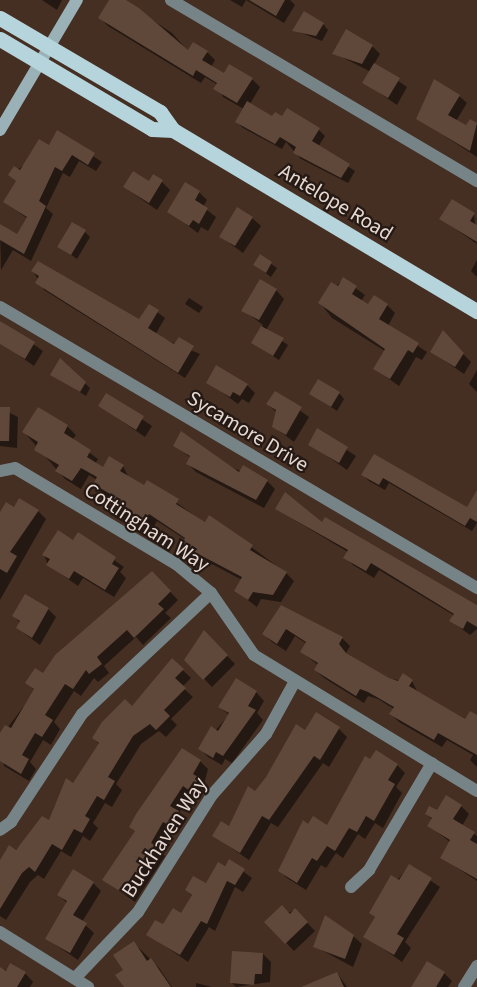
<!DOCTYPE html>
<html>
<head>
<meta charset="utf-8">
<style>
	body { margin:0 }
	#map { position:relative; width:477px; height:987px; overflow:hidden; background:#452e22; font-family:"Source Sans 3",sans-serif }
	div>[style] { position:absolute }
	.shadow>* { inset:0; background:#0007 }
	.building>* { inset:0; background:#5f473a }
	.street>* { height:12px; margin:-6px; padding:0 6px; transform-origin:6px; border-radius:6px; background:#768488 }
	.secondary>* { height:12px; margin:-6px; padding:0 6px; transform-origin:6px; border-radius:6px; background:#9ab1b7 }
	.primary>* { height:15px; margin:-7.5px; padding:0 7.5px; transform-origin:7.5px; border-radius:7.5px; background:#b6d4db }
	span { translate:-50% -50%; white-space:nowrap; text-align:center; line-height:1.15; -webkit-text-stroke:4.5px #241914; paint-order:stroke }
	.street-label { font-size:21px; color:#e7d8d1 }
</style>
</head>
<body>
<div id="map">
	<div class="shadow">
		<div style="clip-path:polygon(42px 0,62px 0,57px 10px)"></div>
		<div style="clip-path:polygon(111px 0,122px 0,172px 33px,189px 52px,207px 52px,215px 60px,211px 67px,225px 75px,252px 79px,260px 87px,250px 104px,273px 118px,319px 130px,325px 136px,318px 147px,355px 171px,348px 183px,301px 159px,286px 142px,282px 149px,243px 128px,237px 122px,244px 109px,223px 97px,218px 85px,205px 77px,201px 83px,108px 26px,100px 18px)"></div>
		<div style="clip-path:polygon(230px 0,290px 0,295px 5px,284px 23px,246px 0,242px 7px)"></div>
		<div style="clip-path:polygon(323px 24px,328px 30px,322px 41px,294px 30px)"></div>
		<div style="clip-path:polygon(372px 46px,380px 54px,374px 64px,407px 87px,397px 105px,364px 82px,371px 72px,334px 53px)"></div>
		<div style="clip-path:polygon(459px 96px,467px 103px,456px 121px,467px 127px,471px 121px,477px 125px,477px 157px,418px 119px)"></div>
		<div style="clip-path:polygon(58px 133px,102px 162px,96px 171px,79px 161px,70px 177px,63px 173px,46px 208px,53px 214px,31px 261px,13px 250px,1px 270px,0 226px,17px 236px,28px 219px,5px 202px,17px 182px,10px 175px,49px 147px)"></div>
		<div style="clip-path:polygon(162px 182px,170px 190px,157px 210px,124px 187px)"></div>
		<div style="clip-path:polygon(199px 192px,207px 200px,203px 207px,216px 217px,208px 231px,201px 227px,198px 233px,169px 212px)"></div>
		<div style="clip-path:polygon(474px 214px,477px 244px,441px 219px)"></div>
		<div style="clip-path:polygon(252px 218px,261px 226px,243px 253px,221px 237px)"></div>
		<div style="clip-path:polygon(85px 232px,90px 237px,77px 259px,59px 246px)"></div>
		<div style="clip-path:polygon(260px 256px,277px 268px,271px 277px,255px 265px)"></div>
		<div style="clip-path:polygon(477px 260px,477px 277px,471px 271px)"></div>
		<div style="clip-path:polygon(33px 271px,140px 321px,149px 306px,165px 318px,155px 335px,200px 354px,185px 378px,44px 290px)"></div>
		<div style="clip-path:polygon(343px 279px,365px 295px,361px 301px,369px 306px,387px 305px,395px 313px,388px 326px,427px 352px,422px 360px,416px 357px,399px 386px,375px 369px,385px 351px,332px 318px,320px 303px)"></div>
		<div style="clip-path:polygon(276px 290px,284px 299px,266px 330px,288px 345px,279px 360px,253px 343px,263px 325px,243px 310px)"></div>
		<div style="clip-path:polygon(189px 298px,203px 307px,199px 313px,185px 304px)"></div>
		<div style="clip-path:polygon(0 321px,43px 351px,34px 366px,0 342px)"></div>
		<div style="clip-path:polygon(443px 333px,471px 362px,464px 374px,432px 352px)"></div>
		<div style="clip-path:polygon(61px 360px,90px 388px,86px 396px,52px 375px)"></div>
		<div style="clip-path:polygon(477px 370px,477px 392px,469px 384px)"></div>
		<div style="clip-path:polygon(208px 382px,247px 385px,255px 393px,249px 403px,242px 399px,238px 404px)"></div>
		<div style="clip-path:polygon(275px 393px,309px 417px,294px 442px,274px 427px,277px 413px,268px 404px)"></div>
		<div style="clip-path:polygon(339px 393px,344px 399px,337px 411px,311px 394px)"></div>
		<div style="clip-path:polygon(106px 395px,152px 426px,145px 437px,100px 406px)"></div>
		<div style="clip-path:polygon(0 408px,18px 417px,17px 448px,0 446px)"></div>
		<div style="clip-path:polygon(38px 409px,67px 426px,76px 435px,72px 440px,98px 459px,95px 464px,104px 469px,123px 466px,129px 478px,145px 487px,148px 482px,206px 524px,217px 521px,286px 573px,294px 581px,281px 602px,261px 599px,257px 607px,236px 591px,242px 580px,191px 553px,183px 545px,186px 540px,157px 521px,152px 530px,118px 510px,95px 484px,97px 480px,89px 475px,81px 489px,65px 479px,24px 432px)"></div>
		<div style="clip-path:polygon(318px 431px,356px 456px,347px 470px,310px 444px)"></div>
		<div style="clip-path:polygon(175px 446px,267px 481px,275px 489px,264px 508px,196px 472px,188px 464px,191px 458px)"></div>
		<div style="clip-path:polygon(374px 456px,467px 509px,477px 494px,477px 523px,472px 531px,389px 483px,385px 490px,369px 481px,363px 475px)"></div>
		<div style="clip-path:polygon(14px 509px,38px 511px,46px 519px,0 600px,0 515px)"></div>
		<div style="clip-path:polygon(276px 509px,322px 524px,325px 519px,477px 605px,477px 629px,470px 635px,451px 621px,455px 616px,379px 570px,374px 578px,353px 565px,345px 557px,348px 552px)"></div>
		<div style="clip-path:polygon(79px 535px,124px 567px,120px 572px,126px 578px,114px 597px,83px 578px,78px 586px,48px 565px,44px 555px,74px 542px)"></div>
		<div style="clip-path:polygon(152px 573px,178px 600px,165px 613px,171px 618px,143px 645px,136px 637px,104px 666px,109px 673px,98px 682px,94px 678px,81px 696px,74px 691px,54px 722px,60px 729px,51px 745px,43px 740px,30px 762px,36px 769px,29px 781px,4px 766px,0 738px,35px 691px,27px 682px,43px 675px)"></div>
		<div style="clip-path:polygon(281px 607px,342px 638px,350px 646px,346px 653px,388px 679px,412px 681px,418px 693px,465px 722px,477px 717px,477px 767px,470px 760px,473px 755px,447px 740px,442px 747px,399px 722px,391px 714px,394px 709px,378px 699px,368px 696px,364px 703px,324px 678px,315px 670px,318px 665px,302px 652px,307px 644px,295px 636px,286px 651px,272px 642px,264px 634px)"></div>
		<div style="clip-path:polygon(48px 609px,56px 617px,40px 645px,17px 628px,20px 623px,14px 616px)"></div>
		<div style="clip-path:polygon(204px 632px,235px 664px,212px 687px,186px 660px)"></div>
		<div style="clip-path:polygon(172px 660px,191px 678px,182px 687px,193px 697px,171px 719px,177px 725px,166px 737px,159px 731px,141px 744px,116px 784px,122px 790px,112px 807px,105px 803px,93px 823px,98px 828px,90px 841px,83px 836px,71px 857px,61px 851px,44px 879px,38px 875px,30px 882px,6px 920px,0 916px,0 862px,50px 822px,99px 744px,93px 738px,132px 708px)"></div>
		<div style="clip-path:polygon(256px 692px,264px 701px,257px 713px,263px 720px,232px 763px,225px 759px,222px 765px,208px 757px,200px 748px,229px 715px,220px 707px)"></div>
		<div style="clip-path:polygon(339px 729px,347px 737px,329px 767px,323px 763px,278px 827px,271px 823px,249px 860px,214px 836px,230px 828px,306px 732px)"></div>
		<div style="clip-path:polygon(200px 761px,208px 769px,200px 799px,191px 794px,179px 813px,186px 820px,178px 833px,172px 829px,159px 850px,165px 856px,135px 902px,104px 880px,136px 832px,131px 827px)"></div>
		<div style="clip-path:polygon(371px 761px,397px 765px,405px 773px,396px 787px,402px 793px,383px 828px,375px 823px,365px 839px,358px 834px,343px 858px,336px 853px,326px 868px,321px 865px,306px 890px,287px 878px,279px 870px,308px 826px,327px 827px)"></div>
		<div style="clip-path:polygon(461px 806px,469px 814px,462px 826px,477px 836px,477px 881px,441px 857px,450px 842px,429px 826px,433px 820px,426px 814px)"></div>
		<div style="clip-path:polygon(229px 861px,252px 878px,243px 892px,235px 887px,215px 931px,209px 927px,188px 962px,148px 934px,182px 915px,193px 897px,186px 890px,206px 885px)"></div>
		<div style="clip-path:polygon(409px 866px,440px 887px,405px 942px,411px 948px,402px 962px,365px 936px,376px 918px,370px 913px)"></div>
		<div style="clip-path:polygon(93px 883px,101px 891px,82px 922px,94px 933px,78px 960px,47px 939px,68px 904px,59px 895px)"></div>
		<div style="clip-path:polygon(295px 910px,315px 931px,294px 951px,266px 922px)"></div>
		<div style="clip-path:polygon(353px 936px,362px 944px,353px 967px,314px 946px)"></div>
		<div style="clip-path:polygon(134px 943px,159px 968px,172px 987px,126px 987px)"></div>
		<div style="clip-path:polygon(263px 954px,271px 962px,270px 982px,236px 987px,231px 982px)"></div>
		<div style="clip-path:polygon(0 969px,25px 973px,33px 982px,30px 987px,0 987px)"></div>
		<div style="clip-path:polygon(337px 973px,347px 987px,307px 987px)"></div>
		<div style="clip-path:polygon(444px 973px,452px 981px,448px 987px,413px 987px)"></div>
		<div style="clip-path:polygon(196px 983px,212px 987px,196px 987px)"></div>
	</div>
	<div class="building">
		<div style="clip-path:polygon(109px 0,126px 0,139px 8px,188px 50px,193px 42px,208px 51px,202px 60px,224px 73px,229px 64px,253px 78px,237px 103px,213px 89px,217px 83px,196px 70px,193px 76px,98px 18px)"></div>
		<div style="clip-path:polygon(249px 0,285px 0,276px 16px)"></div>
		<div style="clip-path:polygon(304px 11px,324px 23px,316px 36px,292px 31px)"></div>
		<div style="clip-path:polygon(346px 29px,373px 45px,362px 64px,332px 54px)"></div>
		<div style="clip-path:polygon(374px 63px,400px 78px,388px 98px,362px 83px)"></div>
		<div style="clip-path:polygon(434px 79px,460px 95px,448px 115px,466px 125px,470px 119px,477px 123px,470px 151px,416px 119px)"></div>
		<div style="clip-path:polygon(247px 101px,272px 116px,275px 112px,282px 116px,287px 108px,320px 128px,312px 141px,350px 164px,341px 178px,293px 153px,296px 147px,280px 137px,275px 144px,235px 122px)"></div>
		<div style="clip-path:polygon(57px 130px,95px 153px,88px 165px,72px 155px,62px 171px,55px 167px,39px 201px,46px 206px,24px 254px,0 240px,0 224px,17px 234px,27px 217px,3px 202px,16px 181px,8px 175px,14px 166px,20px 170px,39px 139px,49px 145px)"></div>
		<div style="clip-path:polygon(133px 171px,149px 181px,153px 174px,163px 180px,149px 203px,123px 187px)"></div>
		<div style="clip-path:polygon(185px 182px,200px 191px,195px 200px,208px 208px,199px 224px,193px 220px,189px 226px,167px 212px)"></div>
		<div style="clip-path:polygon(452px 199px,475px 213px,470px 221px,477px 225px,477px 242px,439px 219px)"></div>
		<div style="clip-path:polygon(237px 207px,253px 217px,235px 246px,219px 237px)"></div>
		<div style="clip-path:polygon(72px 222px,86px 230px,71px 255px,57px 247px)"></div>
		<div style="clip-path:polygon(260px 254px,272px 262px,266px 273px,253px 265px)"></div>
		<div style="clip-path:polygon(38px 261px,139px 319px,149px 304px,159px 310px,148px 328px,174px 344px,179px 337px,194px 346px,178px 373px,35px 283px,39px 276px,31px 271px)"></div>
		<div style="clip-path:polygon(343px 277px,357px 286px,352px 294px,368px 304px,374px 295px,388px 304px,379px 319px,419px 343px,413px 353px,408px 350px,390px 379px,373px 369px,385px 349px,318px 303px,331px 282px,338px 286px)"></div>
		<div style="clip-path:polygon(260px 279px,277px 289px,259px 320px,241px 311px)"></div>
		<div style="clip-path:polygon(0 321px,35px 342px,25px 359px,0 344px)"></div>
		<div style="clip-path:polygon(261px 326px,284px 338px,273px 356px,251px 343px)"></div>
		<div style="clip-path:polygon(443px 330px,464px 353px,455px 367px,430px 352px)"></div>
		<div style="clip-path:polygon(60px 358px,86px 382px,80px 392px,50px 375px)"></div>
		<div style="clip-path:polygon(216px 365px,248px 384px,240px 396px,233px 392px,230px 397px,206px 383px)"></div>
		<div style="clip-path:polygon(318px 379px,340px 392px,331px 407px,309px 394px)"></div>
		<div style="clip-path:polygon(275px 391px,302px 407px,286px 435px,272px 427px,276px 410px,266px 404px)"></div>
		<div style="clip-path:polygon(106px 393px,144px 416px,136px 430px,98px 406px)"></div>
		<div style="clip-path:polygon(0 407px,10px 407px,9px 441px,0 441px)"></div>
		<div style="clip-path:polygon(38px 407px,68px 425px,64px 433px,91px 450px,87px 457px,103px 467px,109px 456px,124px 465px,120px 471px,144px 485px,147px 480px,179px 499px,176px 504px,205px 522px,209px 515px,253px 545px,250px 550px,287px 572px,273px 595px,253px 592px,248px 600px,234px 591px,242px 577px,181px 545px,185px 538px,149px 514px,144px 523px,108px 502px,112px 495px,93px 484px,97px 477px,81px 468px,72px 481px,55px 471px,59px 465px,34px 450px,38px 442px,22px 432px)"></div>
		<div style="clip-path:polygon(317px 428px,348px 447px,339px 463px,308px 445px)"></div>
		<div style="clip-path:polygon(181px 431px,239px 472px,243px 465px,268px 480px,256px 500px,186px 464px,190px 456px,173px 446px)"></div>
		<div style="clip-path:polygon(374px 454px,467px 507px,477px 490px,477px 522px,470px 518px,465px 526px,383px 478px,379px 485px,361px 475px)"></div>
		<div style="clip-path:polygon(285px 492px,322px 522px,325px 517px,477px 605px,477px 627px,467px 621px,463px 629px,449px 621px,454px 614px,371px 563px,366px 571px,343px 558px,348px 550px,275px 509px)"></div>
		<div style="clip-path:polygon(19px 498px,39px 510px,10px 552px,17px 556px,7px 573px,0 569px,0 512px,6px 502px,14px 507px)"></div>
		<div style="clip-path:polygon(58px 530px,73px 540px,78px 532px,116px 557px,112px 564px,119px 568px,105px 590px,74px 571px,69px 579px,46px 565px,50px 559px,42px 555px)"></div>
		<div style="clip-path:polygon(152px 571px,171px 591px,158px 604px,164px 609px,134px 638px,127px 630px,97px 657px,102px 664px,89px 674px,86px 670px,73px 689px,65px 684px,45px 715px,53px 720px,42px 737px,35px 733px,22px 755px,29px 759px,21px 774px,0 761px,0 733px,5px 725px,11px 728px,34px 689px,25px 683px,35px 668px,43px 673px,55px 655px)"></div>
		<div style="clip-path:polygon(25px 594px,49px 608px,32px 638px,16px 628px,20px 621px,12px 616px)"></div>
		<div style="clip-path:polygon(281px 605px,343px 637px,339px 644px,346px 653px,389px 678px,398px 681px,403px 673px,413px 680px,409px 686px,465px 719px,470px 711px,477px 715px,477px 755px,438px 733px,434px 740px,389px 714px,394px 707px,368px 692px,360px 689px,356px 696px,314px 670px,318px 663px,300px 652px,306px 642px,286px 629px,277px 644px,262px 634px)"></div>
		<div style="clip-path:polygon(204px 630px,228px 655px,203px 680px,184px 660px)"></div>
		<div style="clip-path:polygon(172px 658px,184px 669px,175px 678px,186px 688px,164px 710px,170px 716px,156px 730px,150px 724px,133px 736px,108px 777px,115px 781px,104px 800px,97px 796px,85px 816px,90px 819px,82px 833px,74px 829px,62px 850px,52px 844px,35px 872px,29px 867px,22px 873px,0 909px,0 860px,9px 845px,16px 850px,42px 816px,49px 820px,66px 778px,73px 783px,99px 743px,92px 738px,102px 722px,125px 699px,132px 706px)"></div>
		<div style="clip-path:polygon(236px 678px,257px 691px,248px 706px,256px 710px,223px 756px,216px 752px,213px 758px,198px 749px,211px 726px,218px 731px,229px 713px,218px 707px)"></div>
		<div style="clip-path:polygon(316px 712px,340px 727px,320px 760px,314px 756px,269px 820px,262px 816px,240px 853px,212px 836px,221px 821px,229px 826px,248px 786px,255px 791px,266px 777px,296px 724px,305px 730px)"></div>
		<div style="clip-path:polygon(182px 748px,201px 760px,193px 774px,200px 778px,191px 792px,183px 786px,170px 806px,179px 811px,170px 826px,163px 822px,151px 843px,158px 847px,126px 895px,102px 880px,135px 831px,129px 827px,136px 814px)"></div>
		<div style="clip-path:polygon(376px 750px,398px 764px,388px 780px,395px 784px,374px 821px,366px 816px,357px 832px,349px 828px,335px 851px,327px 846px,317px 861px,312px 858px,297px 883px,278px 871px,303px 820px,308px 824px,313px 816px,327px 825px,365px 756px,370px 759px)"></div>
		<div style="clip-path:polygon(446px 795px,462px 805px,453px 819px,475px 832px,470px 840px,477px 844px,477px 879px,440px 858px,450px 840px,427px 826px,432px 818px,425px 814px,429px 806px,437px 810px)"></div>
		<div style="clip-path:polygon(229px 859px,245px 869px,235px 885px,227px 881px,207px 924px,201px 921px,180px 955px,146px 935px,155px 920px,163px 924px,173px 908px,181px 913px,192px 895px,185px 890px,193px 876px,206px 883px,218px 862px,225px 866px)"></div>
		<div style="clip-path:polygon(409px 864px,432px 878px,397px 934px,404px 938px,394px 955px,363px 937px,375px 917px,369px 913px,391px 875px,399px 880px)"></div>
		<div style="clip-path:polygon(73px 869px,94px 882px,73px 915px,87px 923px,70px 953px,45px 939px,67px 901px,57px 895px)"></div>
		<div style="clip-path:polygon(282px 905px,290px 914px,295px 908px,308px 922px,285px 944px,264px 922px)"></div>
		<div style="clip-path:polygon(325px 915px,354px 935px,345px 959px,313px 947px)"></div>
		<div style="clip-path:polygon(134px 941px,147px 961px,151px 958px,171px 987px,124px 987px,115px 975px,123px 970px,113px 955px)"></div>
		<div style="clip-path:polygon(232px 951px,263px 953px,262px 974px,255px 974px,254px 985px,230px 983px)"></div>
		<div style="clip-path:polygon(427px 961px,445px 972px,436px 987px,411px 987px)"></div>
		<div style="clip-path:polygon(10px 963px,26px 972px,17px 987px,0 987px,0 967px,6px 971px)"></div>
		<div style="clip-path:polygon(337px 972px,344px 987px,301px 987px)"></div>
	</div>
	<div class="street">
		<div style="left:171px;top:0;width:356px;rotate:30.6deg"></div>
		<div style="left:0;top:307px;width:554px;rotate:30.5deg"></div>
		<div style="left:0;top:471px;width:15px;rotate:-11deg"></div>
		<div style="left:15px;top:468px;width:187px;rotate:30.8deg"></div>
		<div style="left:176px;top:564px;width:45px;rotate:39.6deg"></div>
		<div style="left:211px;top:593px;width:75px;rotate:55.3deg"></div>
		<div style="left:254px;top:655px;width:261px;rotate:31.4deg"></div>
		<div style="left:0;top:830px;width:14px;rotate:-36deg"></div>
		<div style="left:11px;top:822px;width:129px;rotate:-56.7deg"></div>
		<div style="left:82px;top:714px;width:177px;rotate:-43.2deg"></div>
		<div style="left:351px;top:887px;width:25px;rotate:-43deg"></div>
		<div style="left:369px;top:870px;width:124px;rotate:-59.5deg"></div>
		<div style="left:0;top:932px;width:104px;rotate:32deg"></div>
		<div style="left:77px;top:976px;width:88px;rotate:-46.4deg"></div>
		<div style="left:138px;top:912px;width:138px;rotate:-57.7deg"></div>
		<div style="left:212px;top:795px;width:81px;rotate:-48.5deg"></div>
		<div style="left:266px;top:734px;width:58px;rotate:-61.2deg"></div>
		<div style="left:464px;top:987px;width:25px;rotate:-58deg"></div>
	</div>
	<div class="secondary">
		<div style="left:0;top:130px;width:151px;rotate:-59.4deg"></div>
	</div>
	<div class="primary">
		<div style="left:0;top:18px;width:186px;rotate:30.4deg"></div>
		<div style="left:160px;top:112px;width:22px;rotate:54deg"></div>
		<div style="left:173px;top:130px;width:354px;rotate:30.8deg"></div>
		<div style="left:0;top:39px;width:177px;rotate:30.6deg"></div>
		<div style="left:152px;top:129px;width:21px;rotate:3deg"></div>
	</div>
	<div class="street-label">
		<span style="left:336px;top:202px;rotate:31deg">Antelope Road</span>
		<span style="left:248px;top:431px;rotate:31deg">Sycamore Drive</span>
		<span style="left:147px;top:527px;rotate:33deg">Cottingham Way</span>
		<span style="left:164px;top:837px;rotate:-57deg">Buckhaven Way</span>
	</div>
</div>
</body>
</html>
